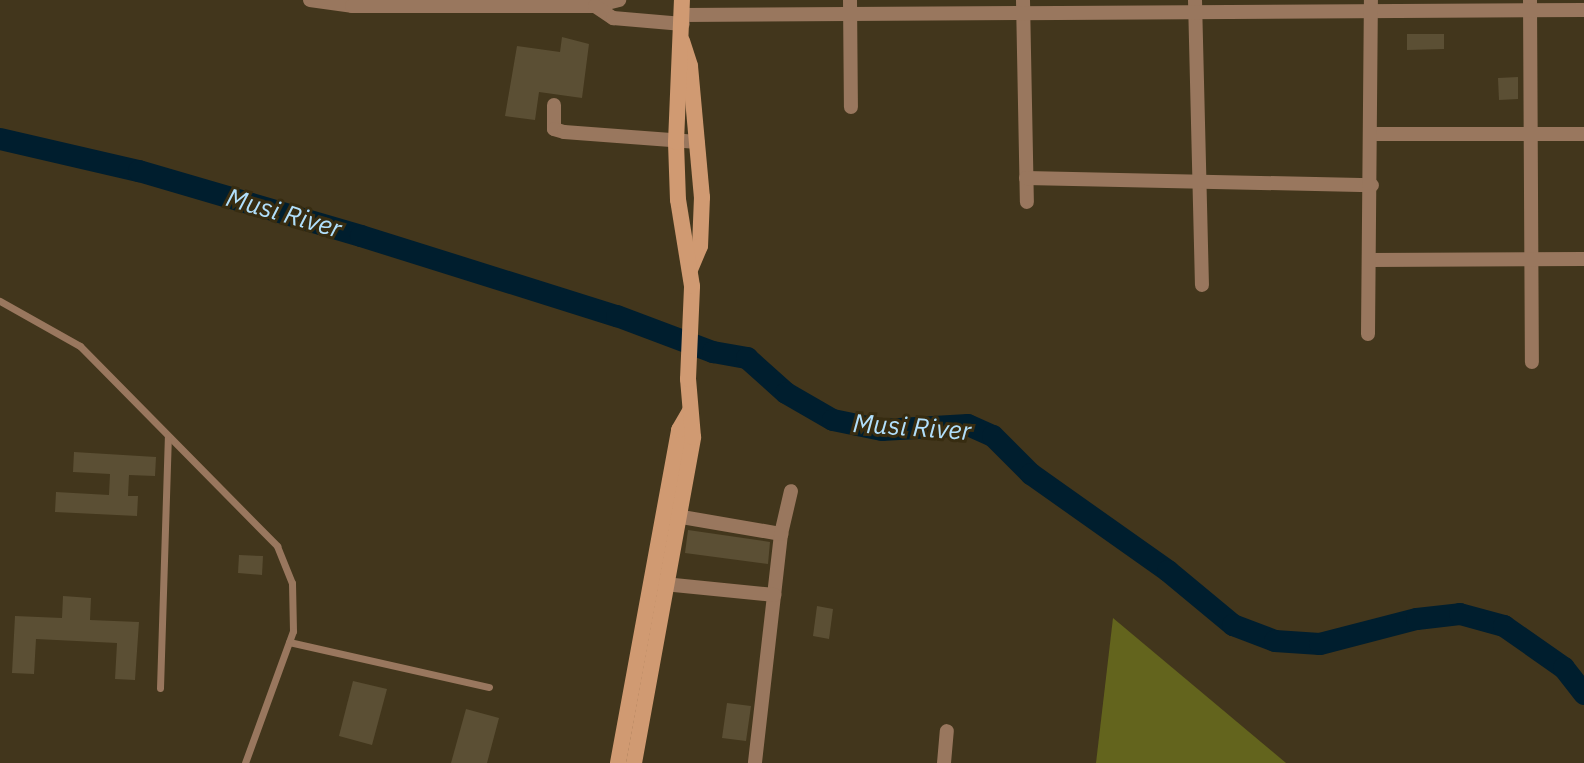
<!DOCTYPE html>
<html>
<head>
<meta charset="utf-8">
<style>
	body { margin:0 }
	#map { position:relative; width:1584px; height:763px; overflow:hidden; background:#42361c; font-family:"IBM Plex Sans",sans-serif }
	div>[style] { position:absolute }
	.green>* { inset:0; background:#63641d }
	.river>* { height:22px; margin:-11px; padding:0 11px; transform-origin:11px; border-radius:11px; background:#001e2e }
	.building>* { inset:0; background:#5b4f34 }
	.lane>* { height:7px; margin:-3.5px; padding:0 3.5px; transform-origin:3.5px; border-radius:3.5px; background:#99775e }
	.street>* { height:14px; margin:-7px; padding:0 7px; transform-origin:7px; border-radius:7px; background:#99775e }
	.secondary>* { height:16px; margin:-8px; padding:0 8px; transform-origin:8px; border-radius:8px; background:#d09a72 }
	span { translate:-50% -50%; white-space:nowrap; text-align:center; line-height:1.15; -webkit-text-stroke:6px #372c11; paint-order:stroke }
	.water-label { font-size:26px; color:#b1dffb; font-style:italic }
</style>
</head>
<body>
<div id="map">
	<div class="green">
		<div style="clip-path:polygon(1113px 618px,1286px 763px,1096px 763px)"></div>
	</div>
	<div class="river">
		<div style="left:0;top:139px;width:143px;rotate:13deg"></div>
		<div style="left:139px;top:171px;width:231px;rotate:16.3deg"></div>
		<div style="left:361px;top:236px;width:268px;rotate:17.4deg"></div>
		<div style="left:617px;top:316px;width:103px;rotate:20.6deg"></div>
		<div style="left:713px;top:352px;width:35px;rotate:10deg"></div>
		<div style="left:747px;top:358px;width:52px;rotate:41.9deg"></div>
		<div style="left:786px;top:393px;width:54px;rotate:29.9deg"></div>
		<div style="left:833px;top:420px;width:50px;rotate:11.5deg"></div>
		<div style="left:882px;top:430px;width:86px;rotate:-3.3deg"></div>
		<div style="left:968px;top:425px;width:27px;rotate:24deg"></div>
		<div style="left:993px;top:436px;width:54px;rotate:45deg"></div>
		<div style="left:1031px;top:474px;width:168px;rotate:35.3deg"></div>
		<div style="left:1168px;top:571px;width:85px;rotate:39.7deg"></div>
		<div style="left:1233px;top:625px;width:45px;rotate:20.9deg"></div>
		<div style="left:1275px;top:641px;width:45px;rotate:3.8deg"></div>
		<div style="left:1320px;top:644px;width:100px;rotate:-14.5deg"></div>
		<div style="left:1417px;top:619px;width:43px;rotate:-6.6deg"></div>
		<div style="left:1460px;top:614px;width:46px;rotate:15.3deg"></div>
		<div style="left:1504px;top:626px;width:73px;rotate:35deg"></div>
		<div style="left:1564px;top:668px;width:33px;rotate:52deg"></div>
	</div>
	<div class="building">
		<div style="clip-path:polygon(1407px 34px,1444px 34px,1444px 49px,1407px 50px)"></div>
		<div style="clip-path:polygon(562px 37px,589px 44px,582px 98px,539px 92px,535px 120px,505px 116px,517px 46px,560px 52px)"></div>
		<div style="clip-path:polygon(1518px 77px,1518px 99px,1499px 100px,1498px 78px)"></div>
		<div style="clip-path:polygon(74px 452px,156px 457px,155px 476px,129px 475px,128px 496px,138px 496px,137px 516px,55px 512px,56px 492px,109px 495px,110px 474px,73px 472px)"></div>
		<div style="clip-path:polygon(688px 530px,770px 542px,768px 564px,685px 553px)"></div>
		<div style="clip-path:polygon(239px 555px,263px 556px,262px 575px,238px 573px)"></div>
		<div style="clip-path:polygon(63px 596px,91px 598px,90px 620px,139px 622px,135px 680px,115px 679px,117px 643px,36px 639px,34px 674px,12px 673px,15px 616px,62px 618px)"></div>
		<div style="clip-path:polygon(817px 606px,833px 609px,829px 639px,813px 636px)"></div>
		<div style="clip-path:polygon(353px 681px,387px 689px,372px 745px,339px 736px)"></div>
		<div style="clip-path:polygon(727px 703px,751px 706px,746px 741px,722px 738px)"></div>
		<div style="clip-path:polygon(466px 709px,499px 718px,487px 763px,451px 763px)"></div>
	</div>
	<div class="lane">
		<div style="left:0;top:301px;width:92px;rotate:29.4deg"></div>
		<div style="left:80px;top:346px;width:281px;rotate:45.4deg"></div>
		<div style="left:277px;top:546px;width:40px;rotate:68deg"></div>
		<div style="left:292px;top:583px;width:48px;rotate:88.8deg"></div>
		<div style="left:293px;top:631px;width:140px;rotate:110deg"></div>
		<div style="left:289px;top:642px;width:205px;rotate:12.7deg"></div>
		<div style="left:160px;top:688px;width:252px;rotate:-88.2deg"></div>
	</div>
	<div class="street">
		<div style="left:310px;top:0;width:42px;rotate:8.1deg"></div>
		<div style="left:352px;top:6px;width:243px"></div>
		<div style="left:595px;top:6px;width:25px;rotate:-14deg"></div>
		<div style="left:850px;top:0;width:107px;rotate:89.5deg"></div>
		<div style="left:1023px;top:0;width:202px;rotate:88.9deg"></div>
		<div style="left:1195px;top:0;width:285px;rotate:88.6deg"></div>
		<div style="left:1530px;top:0;width:362px;rotate:89.7deg"></div>
		<div style="left:595px;top:6px;width:22px;rotate:34deg"></div>
		<div style="left:613px;top:18px;width:70px;rotate:4.9deg"></div>
		<div style="left:682px;top:15px;width:902px;rotate:-0.32deg"></div>
		<div style="left:554px;top:105px;width:24px;rotate:90deg"></div>
		<div style="left:554px;top:129px;width:10px;rotate:17deg"></div>
		<div style="left:564px;top:132px;width:134px;rotate:4.3deg"></div>
		<div style="left:1373px;top:134px;width:211px"></div>
		<div style="left:1026px;top:178px;width:346px;rotate:1.2deg"></div>
		<div style="left:1370px;top:260px;width:214px;rotate:-0.3deg"></div>
		<div style="left:1368px;top:334px;width:334px;rotate:-89.5deg"></div>
		<div style="left:676px;top:516px;width:107px;rotate:9.7deg"></div>
		<div style="left:781px;top:534px;width:230px;rotate:96.5deg"></div>
		<div style="left:781px;top:534px;width:44px;rotate:-76.9deg"></div>
		<div style="left:664px;top:584px;width:111px;rotate:5.7deg"></div>
		<div style="left:944px;top:763px;width:32px;rotate:-85deg"></div>
	</div>
	<div class="secondary">
		<div style="left:682px;top:41px;width:26px;rotate:72deg"></div>
		<div style="left:690px;top:66px;width:132px;rotate:84.8deg"></div>
		<div style="left:702px;top:197px;width:49px;rotate:92.3deg"></div>
		<div style="left:700px;top:246px;width:25px;rotate:113deg"></div>
		<div style="left:618px;top:763px;width:339px;rotate:-79.6deg"></div>
		<div style="left:679px;top:430px;width:22px;rotate:-60deg"></div>
		<div style="left:634px;top:763px;width:331px;rotate:-79.7deg"></div>
		<div style="left:693px;top:437px;width:58px;rotate:-94.9deg"></div>
		<div style="left:688px;top:379px;width:93px;rotate:-87.5deg"></div>
		<div style="left:692px;top:286px;width:87px;rotate:-99.2deg"></div>
		<div style="left:678px;top:200px;width:58px;rotate:-92deg"></div>
		<div style="left:676px;top:142px;width:142px;rotate:-87.6deg"></div>
	</div>
	<div class="water-label">
		<span style="left:284px;top:213px;rotate:16deg">Musi River</span>
		<span style="left:912px;top:427px;rotate:4deg">Musi River</span>
	</div>
</div>
</body>
</html>
